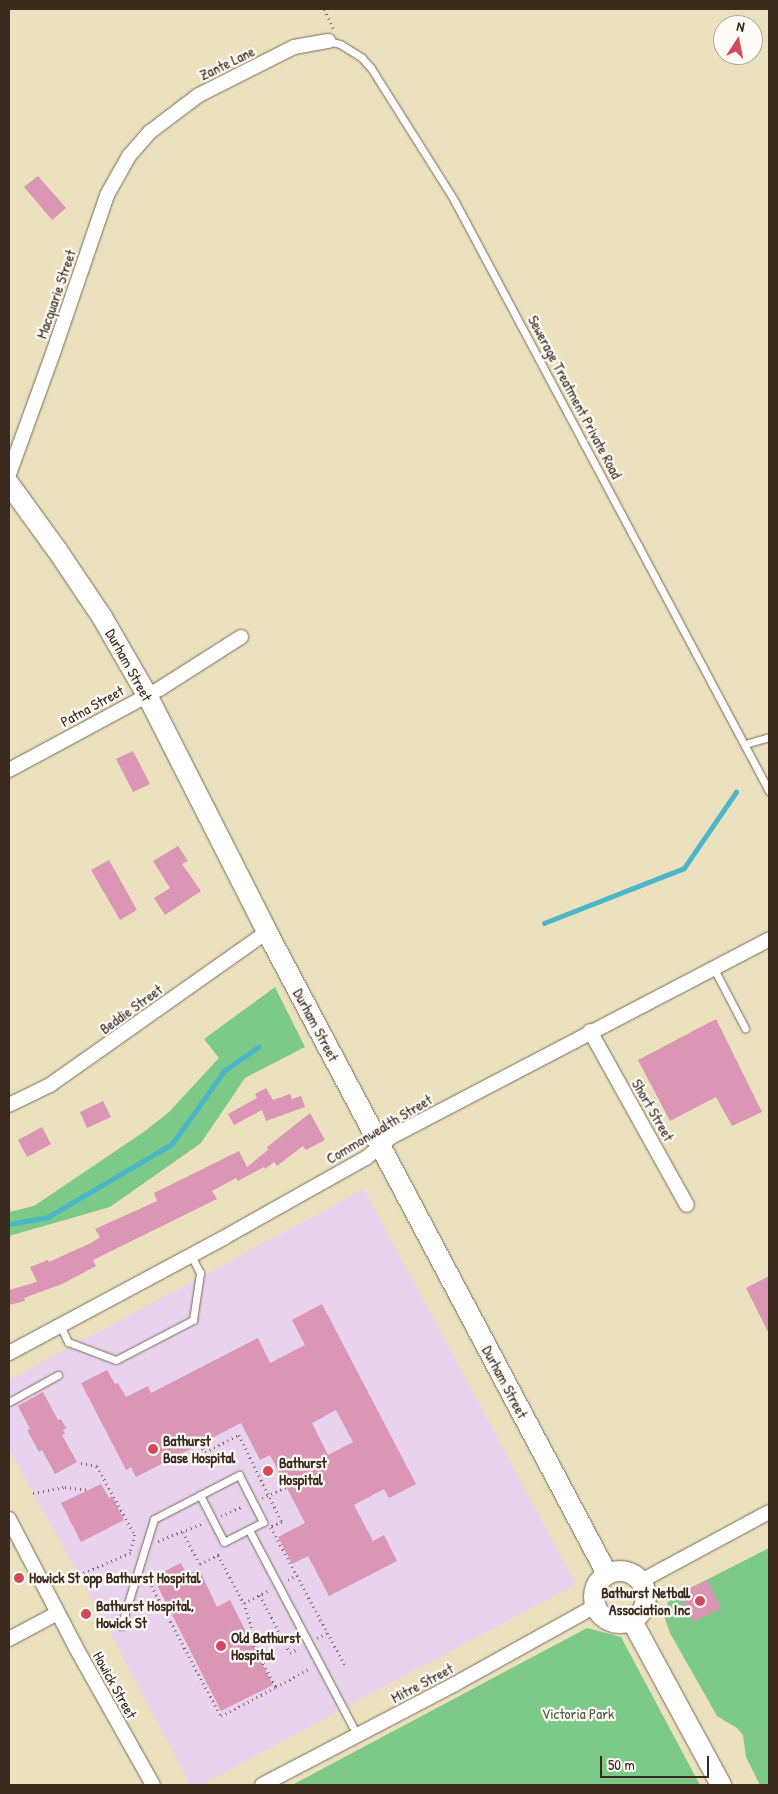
<!DOCTYPE html>
<html>
<head>
<meta charset="utf-8">
<style>
	body { margin:0 }
	#map { position:relative; width:778px; height:1794px; overflow:hidden; background:#ece1bf; font-family:"Patrick Hand",sans-serif }
	div>[style] { position:absolute }
	.built>* { inset:0; background:#e8d2ee }
	.green>* { inset:0; background:#7cc988 }
	.stream>* { height:4.5px; margin:-2.25px; padding:0 2.25px; transform-origin:2.25px; border-radius:2.25px; background:#4bb6c8 }
	.building>* { inset:0; background:#da96b4 }
	.path>* { height:2.5px; margin-top:-1.25px; transform-origin:0; background:repeating-linear-gradient(90deg,#796a56 0 1px,transparent 0 5px) }
	.roads { filter:drop-shadow(0 0 1px #796a56) drop-shadow(0 0 1px #796a56) }
	.service>* { height:7px; margin:-3.5px; padding:0 3.5px; transform-origin:3.5px; border-radius:3.5px; background:#fff }
	.minor>* { height:14px; margin:-7px; padding:0 7px; transform-origin:7px; border-radius:7px; background:#fff }
	.secondary>* { height:20px; margin:-10px; padding:0 10px; transform-origin:10px; border-radius:10px; background:#fff }
	.secondary>.ring { margin:-10px; padding:0; box-sizing:content-box; background:none; border:20px solid #fff; border-radius:50% }
	.dots>* { width:14px; height:14px; translate:-50% -50%; box-sizing:border-box; border:2px solid #fdfcf7; border-radius:50% }
	span { translate:-50% -50%; white-space:nowrap; text-align:center; line-height:1.15; -webkit-text-stroke:4.5px #fdfcf7; paint-order:stroke }
	.street-label { font-size:15px; color:#3b2a1e }
	.poi-label { font-size:15px; color:#3b2a1e; font-weight:700 }
	.left { translate:0 -50%; text-align:left }
	.right { translate:-100% -50%; text-align:right }
	.park-label { font-size:15px; color:#4e5a3e }
	.frame { position:absolute; inset:0; border:10px solid #3b2a1e; pointer-events:none }
	.north { position:absolute; left:713px; top:15px; width:50px; height:50px; box-sizing:border-box; background:#fdfcf7; border:1px solid #afa8a0; border-radius:50%; rotate:11deg; font-size:14px; font-weight:700; line-height:20px; text-align:center; color:#3b2a1e }
	.north::after { content:''; display:block; margin:auto; width:18px; height:22px; background:#d1495b; clip-path:polygon(50% 0,100% 100%,50% 72%,0 100%) }
	.scale { position:absolute; left:600px; top:1756px; width:109px; height:22px; box-sizing:border-box; border:2px solid #3b2a1e; border-top:0; padding-left:6px; font-size:15px; line-height:18px; white-space:nowrap; color:#3b2a1e; -webkit-text-stroke:4px #fdfcf7; paint-order:stroke }
</style>
</head>
<body>
<div id="map">
	<div class="built">
		<div style="clip-path:polygon(364px 1189px,576px 1584px,201px 1785px,190px 1785px,109px 1630px,9px 1449px,9px 1380px)"></div>
	</div>
	<div class="green">
		<div style="clip-path:polygon(275px 987px,305px 1047px,245px 1078px,201px 1143px,110px 1207px,9px 1236px,9px 1212px,34px 1206px,145px 1131px,169px 1112px,219px 1058px,204px 1039px)"></div>
		<div style="clip-path:polygon(769px 1548px,769px 1785px,760px 1785px,746px 1757px,743px 1735px,737px 1728px,717px 1716px,670px 1633px,664px 1616px,668px 1602px,675px 1596px)"></div>
		<div style="clip-path:polygon(587px 1628px,621px 1637px,700px 1785px,292px 1785px)"></div>
	</div>
	<div class="stream">
		<div style="left:544px;top:923px;width:150px;rotate:-21.4deg"></div>
		<div style="left:684px;top:868px;width:92px;rotate:-55.6deg"></div>
		<div style="left:9px;top:1224px;width:40px;rotate:-10deg"></div>
		<div style="left:48px;top:1217px;width:144px;rotate:-30.5deg"></div>
		<div style="left:172px;top:1144px;width:90px;rotate:-54.5deg"></div>
		<div style="left:224px;top:1071px;width:42px;rotate:-35.2deg"></div>
	</div>
	<div class="building">
		<div style="clip-path:polygon(38px 176px,66px 208px,52px 220px,24px 187px)"></div>
		<div style="clip-path:polygon(133px 751px,150px 784px,133px 792px,116px 759px)"></div>
		<div style="clip-path:polygon(178px 846px,188px 861px,182px 864px,201px 891px,165px 915px,154px 898px,170px 888px,153px 861px)"></div>
		<div style="clip-path:polygon(109px 860px,137px 910px,120px 920px,91px 870px)"></div>
		<div style="clip-path:polygon(716px 1019px,762px 1112px,732px 1126px,716px 1097px,670px 1121px,638px 1060px)"></div>
		<div style="clip-path:polygon(266px 1088px,273px 1100px,290px 1094px,292px 1099px,301px 1096px,305px 1107px,266px 1121px,262px 1110px,234px 1125px,228px 1114px,257px 1098px,255px 1094px)"></div>
		<div style="clip-path:polygon(103px 1101px,111px 1117px,87px 1128px,80px 1112px)"></div>
		<div style="clip-path:polygon(310px 1113px,325px 1140px,306px 1150px,303px 1146px,277px 1166px,274px 1162px,265px 1169px,264px 1167px,238px 1181px,236px 1178px,212px 1191px,217px 1199px,93px 1260px,96px 1266px,62px 1284px,24px 1298px,25px 1301px,9px 1305px,9px 1290px,37px 1282px,30px 1267px,48px 1260px,49px 1262px,93px 1242px,100px 1237px,95px 1229px,157px 1201px,154px 1193px,239px 1151px,247px 1167px,268px 1150px,267px 1147px)"></div>
		<div style="clip-path:polygon(42px 1127px,51px 1144px,27px 1157px,18px 1140px)"></div>
		<div style="clip-path:polygon(769px 1276px,769px 1334px,746px 1288px)"></div>
		<div style="clip-path:polygon(evenodd,322px 1304px,416px 1484px,389px 1498px,384px 1489px,354px 1505px,373px 1541px,384px 1535px,397px 1561px,329px 1596px,308px 1556px,292px 1564px,278px 1537px,305px 1523px,270px 1455px,260px 1460px,241px 1423px,136px 1477px,131px 1467px,126px 1470px,81px 1383px,107px 1370px,115px 1384px,118px 1383px,126px 1397px,148px 1386px,151px 1393px,258px 1338px,270px 1363px,305px 1345px,292px 1320px,322px 1304px,336px 1410px,353px 1442px,328px 1455px,312px 1423px,336px 1410px)"></div>
		<div style="clip-path:polygon(43px 1392px,58px 1420px,61px 1419px,66px 1428px,63px 1430px,65px 1434px,62px 1435px,77px 1462px,55px 1474px,42px 1450px,39px 1452px,27px 1430px,30px 1429px,18px 1406px)"></div>
		<div style="clip-path:polygon(101px 1484px,109px 1498px,112px 1496px,124px 1520px,81px 1542px,61px 1503px)"></div>
		<div style="clip-path:polygon(181px 1563px,187px 1575px,199px 1569px,217px 1607px,230px 1600px,273px 1685px,221px 1711px,153px 1577px)"></div>
		<div style="clip-path:polygon(707px 1580px,721px 1608px,693px 1622px,679px 1593px)"></div>
	</div>
	<div class="path">
		<div style="left:325px;top:9px;width:21px;rotate:67deg"></div>
		<div style="left:200px;top:1444px;width:9px;rotate:58deg"></div>
		<div style="left:205px;top:1452px;width:38px;rotate:-27deg"></div>
		<div style="left:239px;top:1435px;width:97px;rotate:63.7deg"></div>
		<div style="left:282px;top:1522px;width:12px;rotate:156deg"></div>
		<div style="left:81px;top:1463px;width:16px;rotate:11deg"></div>
		<div style="left:97px;top:1466px;width:79px;rotate:61.2deg"></div>
		<div style="left:135px;top:1535px;width:18px;rotate:106deg"></div>
		<div style="left:33px;top:1493px;width:33px;rotate:-11deg"></div>
		<div style="left:65px;top:1487px;width:25px;rotate:7deg"></div>
		<div style="left:262px;top:1498px;width:27px;rotate:-24deg"></div>
		<div style="left:221px;top:1516px;width:24px;rotate:-24deg"></div>
		<div style="left:271px;top:1527px;width:159px;rotate:61.8deg"></div>
		<div style="left:183px;top:1532px;width:36px;rotate:62deg"></div>
		<div style="left:200px;top:1564px;width:25px;rotate:-27deg"></div>
		<div style="left:158px;top:1541px;width:49px;rotate:-21.4deg"></div>
		<div style="left:218px;top:1555px;width:55px;rotate:61.6deg"></div>
		<div style="left:244px;top:1603px;width:25px;rotate:72deg"></div>
		<div style="left:252px;top:1627px;width:10px;rotate:107deg"></div>
		<div style="left:249px;top:1637px;width:57px;rotate:61.6deg"></div>
		<div style="left:276px;top:1687px;width:39px;rotate:-29deg"></div>
		<div style="left:79px;top:1575px;width:58px;rotate:-23.5deg"></div>
		<div style="left:147px;top:1577px;width:157px;rotate:62deg"></div>
		<div style="left:221px;top:1716px;width:62px;rotate:-27.8deg"></div>
		<div style="left:288px;top:1580px;width:10px;rotate:-29deg"></div>
		<div style="left:260px;top:1595px;width:65px;rotate:62.7deg"></div>
		<div style="left:290px;top:1653px;width:10px;rotate:-29deg"></div>
		<div style="left:244px;top:1603px;width:28px;rotate:-27deg"></div>
		<div style="left:317px;top:1638px;width:11px;rotate:-27deg"></div>
	</div>
	<div class="roads">
		<div class="service">
			<div style="left:328px;top:41px;width:12px;rotate:14deg"></div>
			<div style="left:340px;top:44px;width:26px;rotate:32deg"></div>
			<div style="left:362px;top:58px;width:13px;rotate:48deg"></div>
			<div style="left:371px;top:68px;width:156px;rotate:57.8deg"></div>
			<div style="left:454px;top:200px;width:670px;rotate:61.94deg"></div>
			<div style="left:745px;top:744px;width:25px;rotate:-16deg"></div>
			<div style="left:714px;top:969px;width:67px;rotate:62.3deg"></div>
			<div style="left:60px;top:1325px;width:19px;rotate:65deg"></div>
			<div style="left:68px;top:1342px;width:51px;rotate:20.6deg"></div>
			<div style="left:116px;top:1360px;width:87px;rotate:-27.5deg"></div>
			<div style="left:193px;top:1320px;width:48px;rotate:-81.5deg"></div>
			<div style="left:200px;top:1273px;width:20px;rotate:-117deg"></div>
			<div style="left:9px;top:1402px;width:56px;rotate:-28.9deg"></div>
			<div style="left:249px;top:1530px;width:232px;rotate:62.2deg"></div>
			<div style="left:121px;top:1626px;width:112px;rotate:-72.9deg"></div>
			<div style="left:154px;top:1519px;width:96px;rotate:-27.4deg"></div>
			<div style="left:239px;top:1475px;width:53px;rotate:62.9deg"></div>
			<div style="left:263px;top:1522px;width:44px;rotate:152.9deg"></div>
			<div style="left:224px;top:1542px;width:53px;rotate:-117.1deg"></div>
		</div>
		<div class="minor">
			<div style="left:9px;top:474px;width:126px;rotate:-70deg"></div>
			<div style="left:52px;top:356px;width:170px;rotate:-71.1deg"></div>
			<div style="left:107px;top:195px;width:45px;rotate:-60.6deg"></div>
			<div style="left:129px;top:156px;width:32px;rotate:-49deg"></div>
			<div style="left:150px;top:132px;width:61px;rotate:-37.1deg"></div>
			<div style="left:199px;top:95px;width:106px;rotate:-26.8deg"></div>
			<div style="left:294px;top:47px;width:35px;rotate:-10deg"></div>
			<div style="left:9px;top:770px;width:173px;rotate:-28.3deg"></div>
			<div style="left:161px;top:688px;width:95px;rotate:-32.5deg"></div>
			<div style="left:590px;top:1031px;width:199px;rotate:60.9deg"></div>
			<div style="left:9px;top:1105px;width:46px;rotate:-26deg"></div>
			<div style="left:50px;top:1085px;width:266px;rotate:-35.2deg"></div>
			<div style="left:9px;top:1353px;width:245px;rotate:-28.2deg"></div>
			<div style="left:225px;top:1237px;width:162px;rotate:-29.3deg"></div>
			<div style="left:366px;top:1158px;width:33px;rotate:-40deg"></div>
			<div style="left:391px;top:1137px;width:427px;rotate:-27.6deg"></div>
			<div style="left:9px;top:1519px;width:143px;rotate:62.5deg"></div>
			<div style="left:75px;top:1646px;width:159px;rotate:60.7deg"></div>
			<div style="left:641px;top:1581px;width:145px;rotate:-28.3deg"></div>
			<div style="left:9px;top:1639px;width:55px;rotate:-28deg"></div>
			<div style="left:262px;top:1785px;width:218px;rotate:-27.6deg"></div>
			<div style="left:455px;top:1684px;width:160px;rotate:-29.1deg"></div>
		</div>
		<div class="secondary">
			<div style="left:9px;top:484px;width:82px;rotate:54deg"></div>
			<div style="left:57px;top:550px;width:81px;rotate:56.1deg"></div>
			<div style="left:102px;top:617px;width:90px;rotate:60deg"></div>
			<div style="left:147px;top:695px;width:266px;rotate:63.1deg"></div>
			<div style="left:267px;top:932px;width:726px;rotate:62.09deg"></div>
			<div class="ring" style="left:594px;top:1571px;width:32px;height:32px"></div>
			<div style="left:632px;top:1621px;width:187px;rotate:61.5deg"></div>
		</div>
	</div>
	<div class="dots">
		<div style="left:153px;top:1449px;background:#d1495b"></div>
		<div style="left:268px;top:1471px;background:#d1495b"></div>
		<div style="left:19px;top:1578px;background:#d1495b"></div>
		<div style="left:700px;top:1601px;background:#d1495b"></div>
		<div style="left:86px;top:1614px;background:#d1495b"></div>
		<div style="left:221px;top:1646px;background:#d1495b"></div>
	</div>
	<div class="street-label">
		<span style="left:227px;top:63px;rotate:-26deg">Zante Lane</span>
		<span style="left:56px;top:294px;rotate:-71deg">Macquarie Street</span>
		<span style="left:575px;top:397px;rotate:62deg">Sewerage Treatment Private Road</span>
		<span style="left:129px;top:665px;rotate:61deg">Durham Street</span>
		<span style="left:92px;top:706px;rotate:-29deg">Patna Street</span>
		<span style="left:131px;top:1009px;rotate:-36deg">Beddie Street</span>
		<span style="left:316px;top:1025px;rotate:62deg">Durham Street</span>
		<span style="left:653px;top:1110px;rotate:60deg">Short Street</span>
		<span style="left:379px;top:1129px;rotate:-31deg">Commonwealth Street</span>
		<span style="left:505px;top:1382px;rotate:62deg">Durham Street</span>
		<span style="left:422px;top:1683px;rotate:-28deg">Mitre Street</span>
		<span style="left:115px;top:1685px;rotate:61deg">Howick Street</span>
	</div>
	<div class="poi-label">
		<span class="left" style="left:163px;top:1449px">Bathurst<br>Base Hospital</span>
		<span class="left" style="left:279px;top:1471px">Bathurst<br>Hospital</span>
		<span class="left" style="left:29px;top:1578px">Howick St opp Bathurst Hospital</span>
		<span class="right" style="left:690px;top:1601px">Bathurst Netball<br>Association Inc</span>
		<span class="left" style="left:96px;top:1614px">Bathurst Hospital,<br>Howick St</span>
		<span class="left" style="left:231px;top:1646px">Old Bathurst<br>Hospital</span>
	</div>
	<div class="park-label">
		<span style="left:578px;top:1714px">Victoria Park</span>
	</div>
	<div class="frame"></div>
	<div class="north">N</div>
	<div class="scale">50 m</div>
</div>
</body>
</html>
